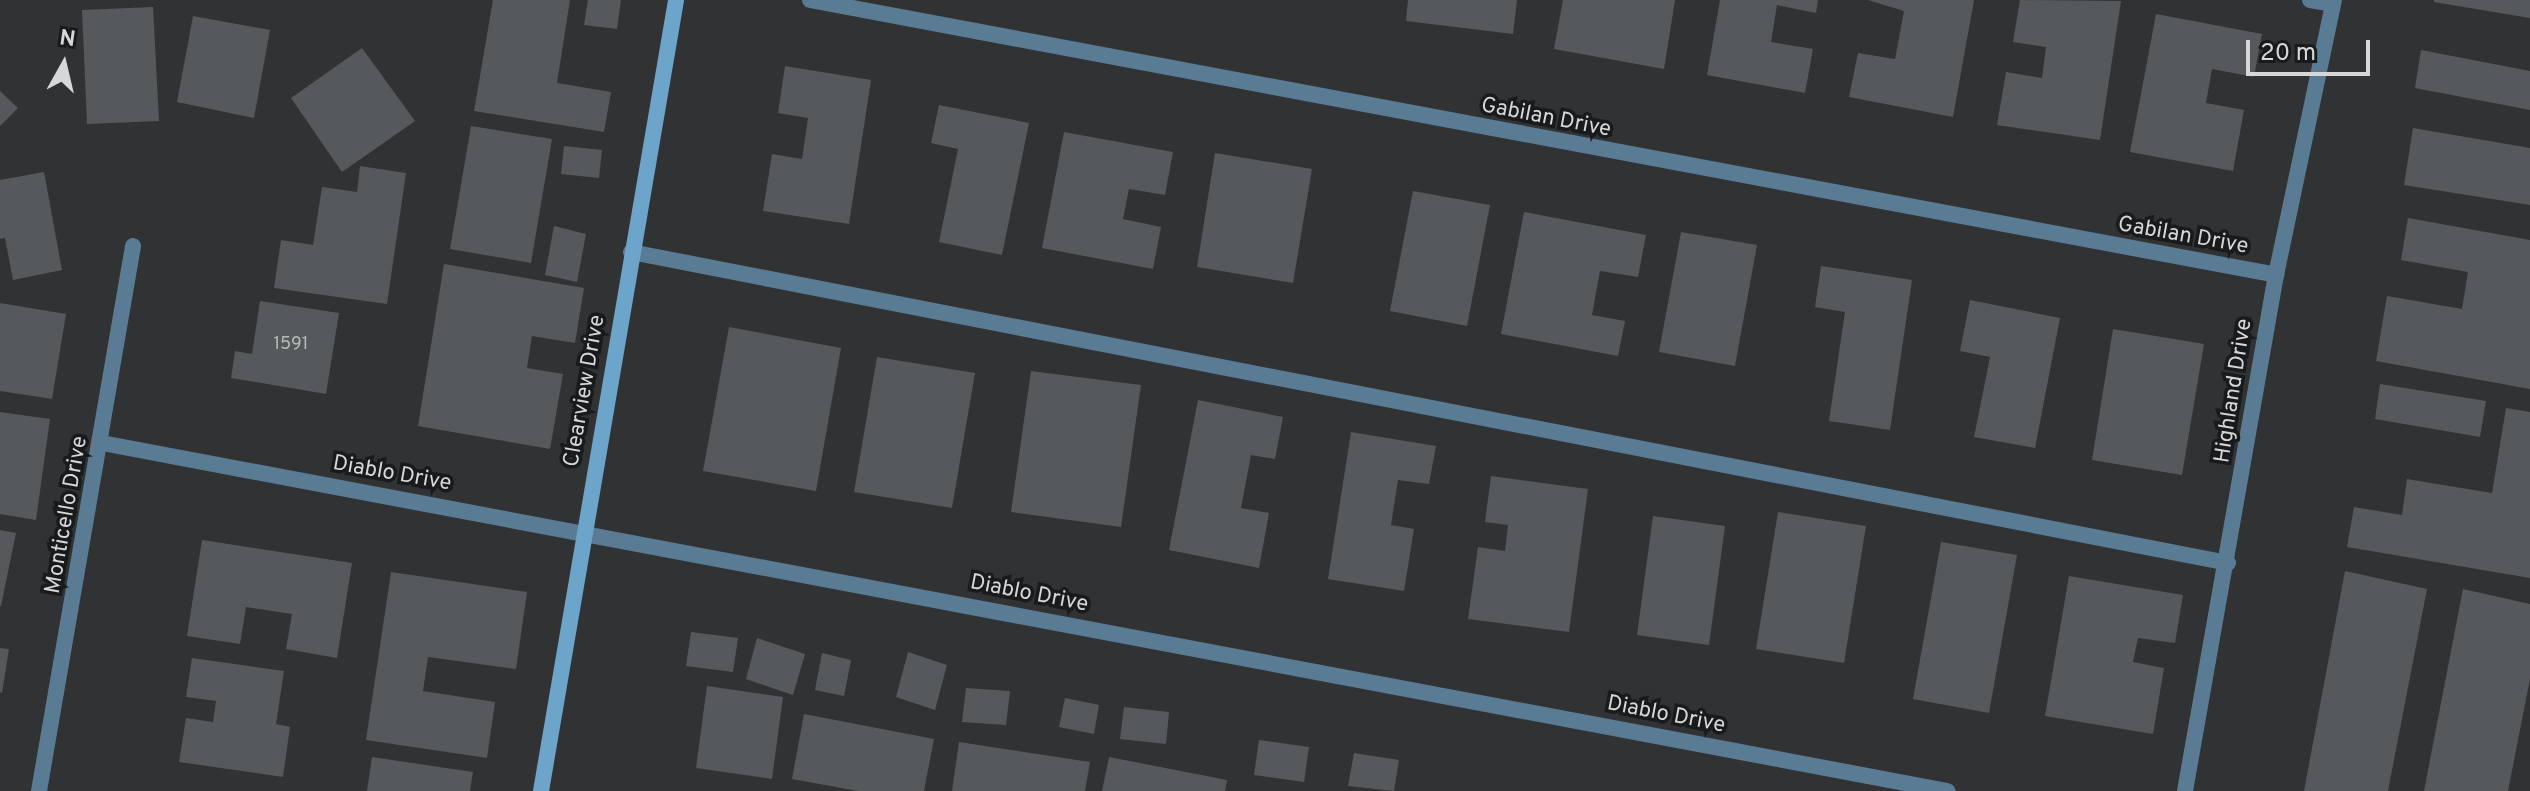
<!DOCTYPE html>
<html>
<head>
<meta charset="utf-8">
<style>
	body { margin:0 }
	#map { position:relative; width:2530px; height:791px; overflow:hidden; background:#303234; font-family:Overpass,sans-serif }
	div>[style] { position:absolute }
	.building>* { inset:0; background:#56595b }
	.street>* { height:16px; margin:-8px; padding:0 8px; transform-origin:8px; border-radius:8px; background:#597b93 }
	.secondary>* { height:16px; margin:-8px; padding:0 8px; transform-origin:8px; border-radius:8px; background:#6da4ca }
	span { translate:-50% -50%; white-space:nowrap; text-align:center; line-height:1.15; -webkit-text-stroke:7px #191a1b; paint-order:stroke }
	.number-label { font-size:18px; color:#b5b8b9 }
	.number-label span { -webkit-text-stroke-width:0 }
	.street-label { font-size:22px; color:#d5d7d8 }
	.north { position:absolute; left:24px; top:24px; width:80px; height:80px; -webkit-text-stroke:6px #191a1b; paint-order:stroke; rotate:8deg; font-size:22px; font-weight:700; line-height:32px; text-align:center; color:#d5d7d8 }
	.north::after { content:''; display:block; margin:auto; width:28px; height:36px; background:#d5d7d8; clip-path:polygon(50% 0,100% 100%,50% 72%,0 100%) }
	.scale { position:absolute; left:2246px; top:40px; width:124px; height:36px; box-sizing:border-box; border:4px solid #d5d7d8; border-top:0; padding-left:10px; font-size:24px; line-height:28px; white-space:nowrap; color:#d5d7d8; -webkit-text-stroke:6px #191a1b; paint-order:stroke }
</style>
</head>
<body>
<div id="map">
	<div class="building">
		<div style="clip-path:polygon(493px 0,570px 0,557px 83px,611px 92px,604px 132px,474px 111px)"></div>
		<div style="clip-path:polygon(588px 0,621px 0,617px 29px,584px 25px)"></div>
		<div style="clip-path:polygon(1408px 0,1517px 0,1513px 34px,1406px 21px)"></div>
		<div style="clip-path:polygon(1563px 0,1675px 0,1664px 69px,1554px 49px)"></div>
		<div style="clip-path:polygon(1720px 0,1818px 0,1816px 13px,1777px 5px,1771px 42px,1813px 49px,1805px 93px,1707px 75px)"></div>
		<div style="clip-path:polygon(1868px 0,1974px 0,1953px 117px,1849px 97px,1858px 53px,1895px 59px,1904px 11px)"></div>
		<div style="clip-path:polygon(2020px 0,2121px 1px,2100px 140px,1997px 125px,2006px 72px,2042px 78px,2046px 47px,2013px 42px)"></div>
		<div style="clip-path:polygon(2434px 0,2530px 0,2530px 18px,2434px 2px)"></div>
		<div style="clip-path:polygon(153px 7px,159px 121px,87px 124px,82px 10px)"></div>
		<div style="clip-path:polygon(2156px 14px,2262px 34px,2254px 77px,2212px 69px,2206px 103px,2244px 110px,2233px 171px,2130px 152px)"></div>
		<div style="clip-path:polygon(193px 16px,270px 30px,254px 118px,177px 102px)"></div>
		<div style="clip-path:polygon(362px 48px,415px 121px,342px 172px,291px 98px)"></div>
		<div style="clip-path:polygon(2421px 50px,2530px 71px,2530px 110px,2415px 88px)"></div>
		<div style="clip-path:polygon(785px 66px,871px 80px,849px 224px,763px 211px,772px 154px,802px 159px,808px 118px,778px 113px)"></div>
		<div style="clip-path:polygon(0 91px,18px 108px,0 126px)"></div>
		<div style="clip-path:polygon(939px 105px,1029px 123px,1002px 255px,939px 242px,958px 149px,931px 143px)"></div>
		<div style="clip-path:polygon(471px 126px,552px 139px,531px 263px,450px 249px)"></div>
		<div style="clip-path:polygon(2413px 128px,2530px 148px,2530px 205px,2404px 185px)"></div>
		<div style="clip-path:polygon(1064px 132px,1173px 152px,1165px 195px,1129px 189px,1123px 219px,1161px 227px,1153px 269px,1042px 248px)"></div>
		<div style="clip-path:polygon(564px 146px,602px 150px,599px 178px,561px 174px)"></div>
		<div style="clip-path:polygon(1215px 153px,1312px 169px,1293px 283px,1197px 267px)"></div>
		<div style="clip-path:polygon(360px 166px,406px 173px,387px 304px,274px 288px,281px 240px,313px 245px,322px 187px,357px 192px)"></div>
		<div style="clip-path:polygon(44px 172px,62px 270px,13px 280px,5px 238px,0 239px,0 180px)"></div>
		<div style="clip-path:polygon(1413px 191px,1490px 205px,1467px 326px,1390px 311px)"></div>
		<div style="clip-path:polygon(1524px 212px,1646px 235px,1638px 277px,1600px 271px,1592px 315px,1625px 321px,1618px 356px,1501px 334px)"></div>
		<div style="clip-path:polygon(2408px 218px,2530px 240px,2530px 389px,2376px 361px,2387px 296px,2462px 309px,2468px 272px,2401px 260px)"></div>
		<div style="clip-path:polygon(554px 226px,586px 234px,577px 282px,545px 275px)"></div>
		<div style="clip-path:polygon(1681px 232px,1757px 245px,1735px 366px,1659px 352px)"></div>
		<div style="clip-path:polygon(444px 264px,584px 288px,575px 343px,532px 336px,527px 368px,563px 374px,550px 449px,418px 426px)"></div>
		<div style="clip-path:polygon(1821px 266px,1912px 280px,1890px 430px,1829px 421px,1845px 312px,1815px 307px)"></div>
		<div style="clip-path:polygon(1970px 300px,2060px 318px,2035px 448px,1974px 437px,1990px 357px,1960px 351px)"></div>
		<div style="clip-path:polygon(260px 301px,339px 313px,326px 394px,231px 378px,235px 351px,252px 354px)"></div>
		<div style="clip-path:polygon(0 303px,66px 314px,52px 399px,0 391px)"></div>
		<div style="clip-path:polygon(729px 327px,841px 348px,816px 491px,703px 471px)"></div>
		<div style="clip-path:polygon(2113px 329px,2204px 344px,2182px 475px,2092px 460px)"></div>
		<div style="clip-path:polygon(877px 357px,975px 373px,952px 508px,854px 492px)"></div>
		<div style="clip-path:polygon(1031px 371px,1141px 385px,1121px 527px,1011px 512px)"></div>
		<div style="clip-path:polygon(2380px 384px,2486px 401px,2480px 437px,2375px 419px)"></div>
		<div style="clip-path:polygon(1198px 400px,1283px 417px,1275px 459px,1251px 455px,1241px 508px,1269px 513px,1259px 568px,1169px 550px)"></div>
		<div style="clip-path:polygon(2506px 408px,2530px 412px,2530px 578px,2347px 547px,2354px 507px,2402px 515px,2407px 479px,2492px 493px)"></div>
		<div style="clip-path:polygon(0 412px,50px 419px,36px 520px,0 514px)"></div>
		<div style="clip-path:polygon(1351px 432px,1436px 446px,1429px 484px,1398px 480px,1391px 525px,1414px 529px,1404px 591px,1328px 579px)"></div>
		<div style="clip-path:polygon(1491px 476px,1588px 489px,1569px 632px,1468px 619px,1478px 547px,1505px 551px,1508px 525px,1485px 522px)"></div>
		<div style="clip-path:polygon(1778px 512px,1866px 526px,1844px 663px,1756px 649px)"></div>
		<div style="clip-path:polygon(1653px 516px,1725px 526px,1709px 645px,1637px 635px)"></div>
		<div style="clip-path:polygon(0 530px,16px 533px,1px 606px,0 606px)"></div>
		<div style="clip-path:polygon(202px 540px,352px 563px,337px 658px,286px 649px,292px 614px,246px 607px,240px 644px,187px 636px)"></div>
		<div style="clip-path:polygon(1941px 542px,2017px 555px,1989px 713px,1913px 699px)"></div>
		<div style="clip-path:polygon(2345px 571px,2427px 589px,2388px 791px,2304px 791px)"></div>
		<div style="clip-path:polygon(391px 572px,527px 592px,516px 669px,428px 657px,423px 691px,495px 702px,487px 758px,366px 740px)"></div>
		<div style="clip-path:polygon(2069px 576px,2183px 595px,2175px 643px,2138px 638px,2133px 662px,2164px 668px,2153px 734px,2045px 716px)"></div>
		<div style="clip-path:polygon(2463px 589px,2530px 604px,2530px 679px,2508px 791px,2424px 791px)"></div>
		<div style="clip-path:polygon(691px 632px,738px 638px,733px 672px,686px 666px)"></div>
		<div style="clip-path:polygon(757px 638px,805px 654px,793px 695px,746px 679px)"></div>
		<div style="clip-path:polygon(0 648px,9px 649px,2px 693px,0 692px)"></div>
		<div style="clip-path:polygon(908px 652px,947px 665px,935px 710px,896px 697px)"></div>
		<div style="clip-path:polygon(822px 653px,851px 660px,844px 696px,815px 690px)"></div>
		<div style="clip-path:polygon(192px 658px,284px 671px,276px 724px,290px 727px,283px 777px,179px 762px,186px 718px,213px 722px,216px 701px,186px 697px)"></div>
		<div style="clip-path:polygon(707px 686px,783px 697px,772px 779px,696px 768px)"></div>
		<div style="clip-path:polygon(966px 688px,1010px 691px,1006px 725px,962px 722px)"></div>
		<div style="clip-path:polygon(1065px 698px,1099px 705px,1094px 734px,1059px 727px)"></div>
		<div style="clip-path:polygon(1124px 707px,1169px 712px,1166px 744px,1120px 739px)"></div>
		<div style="clip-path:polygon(804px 714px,934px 739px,924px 791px,858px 791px,792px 779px)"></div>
		<div style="clip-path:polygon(1259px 740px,1309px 747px,1304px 782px,1254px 775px)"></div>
		<div style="clip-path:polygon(959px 742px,1090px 762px,1085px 791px,952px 791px)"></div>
		<div style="clip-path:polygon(1354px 753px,1399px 760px,1394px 791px,1348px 786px)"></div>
		<div style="clip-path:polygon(372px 757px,473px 772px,470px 791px,367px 791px)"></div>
		<div style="clip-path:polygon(1109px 757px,1227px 780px,1225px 791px,1102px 791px)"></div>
	</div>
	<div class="street">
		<div style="left:810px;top:0;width:1492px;rotate:10.62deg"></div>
		<div style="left:2310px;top:0;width:23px;rotate:10deg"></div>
		<div style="left:631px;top:252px;width:1627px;rotate:11.02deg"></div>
		<div style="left:102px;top:443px;width:1878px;rotate:10.68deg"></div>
		<div style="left:39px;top:791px;width:553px;rotate:-80.21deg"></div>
		<div style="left:2185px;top:791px;width:524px;rotate:-80deg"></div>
		<div style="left:2276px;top:275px;width:281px;rotate:-78.1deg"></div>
	</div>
	<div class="secondary">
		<div style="left:541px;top:791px;width:802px;rotate:-80.31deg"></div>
	</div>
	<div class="number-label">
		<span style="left:291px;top:345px">1591</span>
	</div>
	<div class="street-label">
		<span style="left:1546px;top:118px;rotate:11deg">Gabilan Drive</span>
		<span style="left:2183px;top:236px;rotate:10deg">Gabilan Drive</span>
		<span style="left:585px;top:391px;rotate:-80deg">Clearview Drive</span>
		<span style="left:2234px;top:391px;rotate:-81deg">Highland Drive</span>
		<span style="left:392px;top:474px;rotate:10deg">Diablo Drive</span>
		<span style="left:67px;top:515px;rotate:-80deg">Monticello Drive</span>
		<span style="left:1029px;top:594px;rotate:11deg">Diablo Drive</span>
		<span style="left:1666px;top:715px;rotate:11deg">Diablo Drive</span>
	</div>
	<div class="north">N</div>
	<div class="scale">20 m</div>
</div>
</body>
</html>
